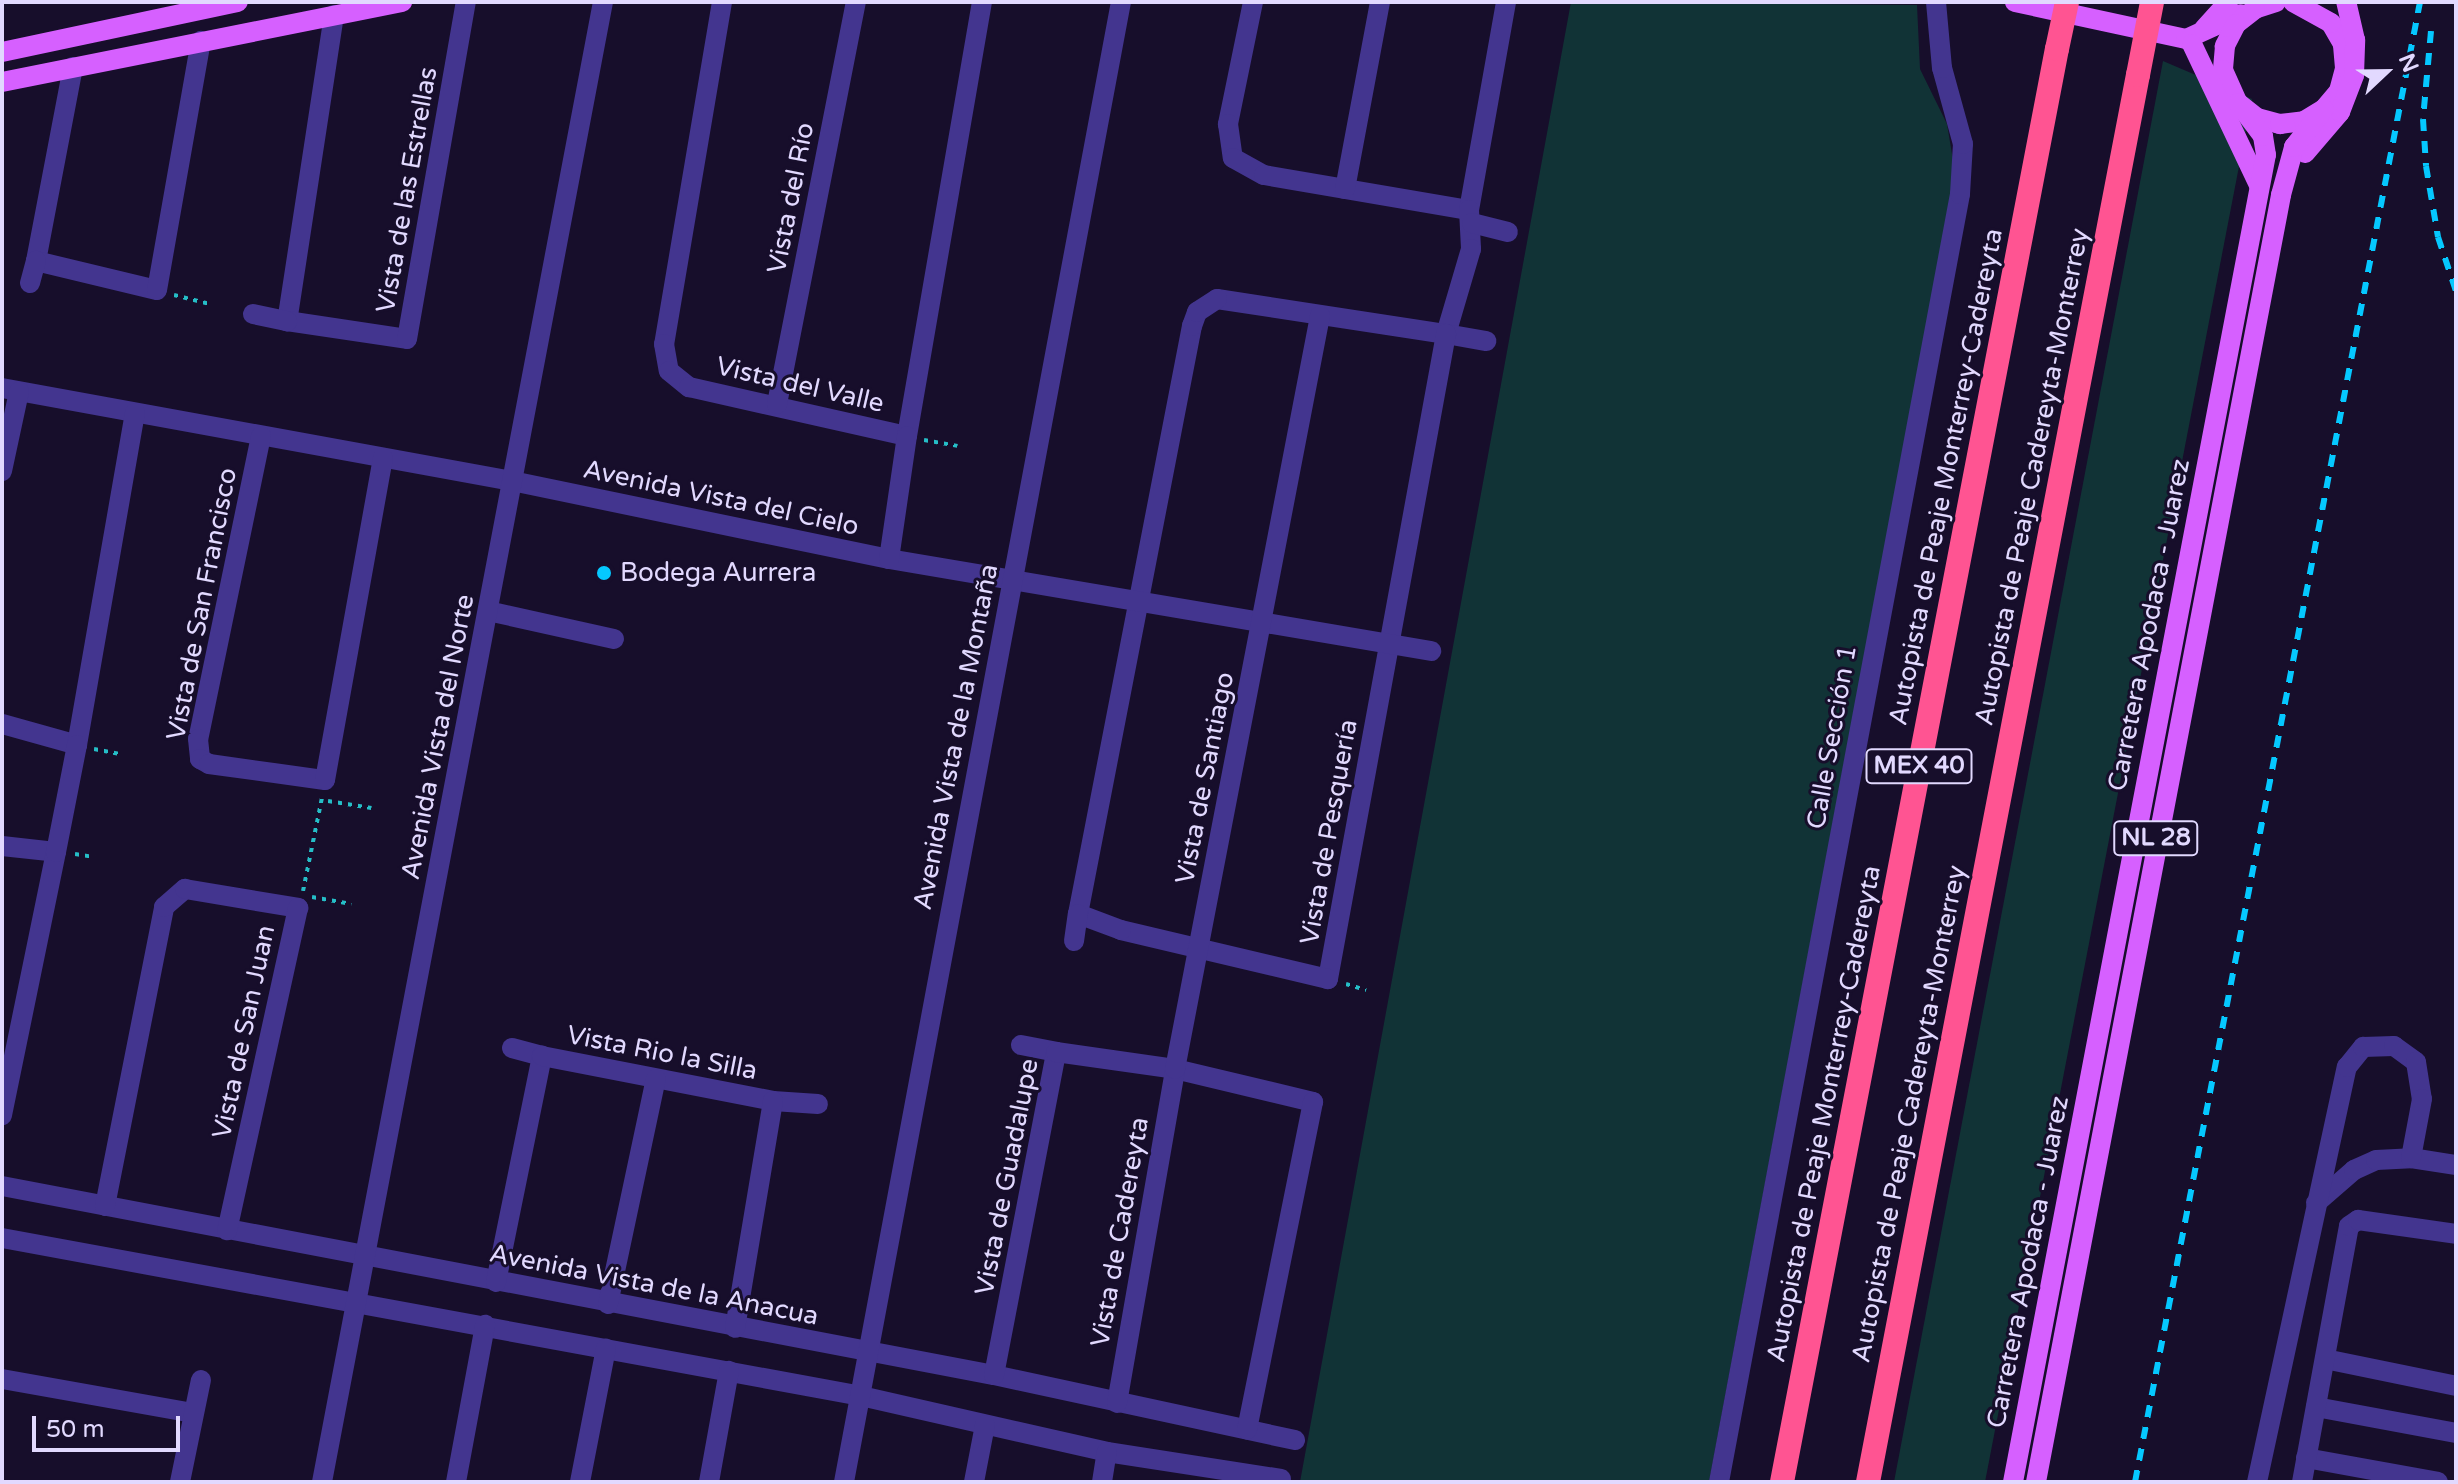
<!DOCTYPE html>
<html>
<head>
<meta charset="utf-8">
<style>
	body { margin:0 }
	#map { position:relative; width:2458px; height:1484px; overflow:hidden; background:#170e2b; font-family:"Varela Round",sans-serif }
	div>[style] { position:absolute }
	.green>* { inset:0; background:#113336 }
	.path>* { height:4px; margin-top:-2px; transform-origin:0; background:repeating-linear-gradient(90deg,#25bec7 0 4px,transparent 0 10px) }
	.minor>* { height:20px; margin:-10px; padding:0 10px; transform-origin:10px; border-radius:10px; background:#43358f }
	.major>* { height:20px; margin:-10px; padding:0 10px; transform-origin:10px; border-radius:10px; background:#d660ff }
	.highway>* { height:24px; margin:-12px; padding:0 12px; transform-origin:12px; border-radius:12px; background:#ff5492 }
	.rail>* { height:6px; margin-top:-3px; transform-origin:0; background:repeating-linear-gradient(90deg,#05c8ff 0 12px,transparent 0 22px) }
	.highway-bridge>* { height:24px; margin:-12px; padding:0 12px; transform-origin:12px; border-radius:12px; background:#ff5492 }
	.dots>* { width:22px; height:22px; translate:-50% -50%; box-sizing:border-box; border:4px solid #170e2b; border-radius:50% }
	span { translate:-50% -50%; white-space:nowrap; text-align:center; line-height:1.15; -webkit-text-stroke:6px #170e2b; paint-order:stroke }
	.shield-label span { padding:2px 6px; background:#170e2b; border:2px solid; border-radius:6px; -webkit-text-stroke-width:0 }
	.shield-label { font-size:24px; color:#e2d9ff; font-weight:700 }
	.street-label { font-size:26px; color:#e2d9ff }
	.poi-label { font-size:26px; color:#e2d9ff }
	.left { translate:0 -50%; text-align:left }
	.frame { position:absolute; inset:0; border:4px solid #e2d9ff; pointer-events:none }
	.north { position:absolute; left:2346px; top:32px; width:80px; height:80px; -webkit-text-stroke:6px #170e2b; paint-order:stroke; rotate:68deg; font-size:22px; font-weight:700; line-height:32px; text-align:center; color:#e2d9ff }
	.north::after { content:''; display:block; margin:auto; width:28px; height:36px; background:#e2d9ff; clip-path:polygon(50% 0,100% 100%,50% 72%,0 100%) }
	.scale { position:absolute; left:32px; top:1416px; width:148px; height:36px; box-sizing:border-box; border:4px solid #e2d9ff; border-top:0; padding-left:10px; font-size:24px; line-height:28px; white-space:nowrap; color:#e2d9ff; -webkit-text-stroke:6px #170e2b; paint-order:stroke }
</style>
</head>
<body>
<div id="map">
	<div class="green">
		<div style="clip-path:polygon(1571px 2px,1917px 5px,1920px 69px,1947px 124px,1955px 172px,1709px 1482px,1300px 1482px)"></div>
		<div style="clip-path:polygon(2163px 61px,2252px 99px,1985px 1482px,1894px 1482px)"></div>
	</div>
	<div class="path">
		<div style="left:174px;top:295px;width:38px;rotate:14deg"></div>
		<div style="left:924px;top:440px;width:34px;rotate:10deg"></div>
		<div style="left:94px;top:749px;width:25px;rotate:11deg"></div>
		<div style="left:328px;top:801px;width:44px;rotate:9.2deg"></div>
		<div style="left:75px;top:854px;width:20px;rotate:9deg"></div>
		<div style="left:303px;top:891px;width:95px;rotate:-78.5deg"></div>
		<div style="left:312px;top:897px;width:40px;rotate:10deg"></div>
		<div style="left:1346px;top:984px;width:21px;rotate:17deg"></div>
	</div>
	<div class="minor">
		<div style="left:722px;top:2px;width:347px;rotate:99.6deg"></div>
		<div style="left:664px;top:344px;width:27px;rotate:80deg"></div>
		<div style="left:669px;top:371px;width:26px;rotate:39deg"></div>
		<div style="left:689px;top:387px;width:223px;rotate:12.7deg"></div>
		<div style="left:907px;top:436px;width:440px;rotate:-80.2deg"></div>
		<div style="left:1253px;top:2px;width:125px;rotate:101.6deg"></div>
		<div style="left:1228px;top:124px;width:34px;rotate:82deg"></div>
		<div style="left:1233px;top:158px;width:35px;rotate:29deg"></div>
		<div style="left:1264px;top:175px;width:208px;rotate:9.7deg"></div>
		<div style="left:1469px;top:210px;width:211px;rotate:-79.9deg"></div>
		<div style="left:334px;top:15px;width:310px;rotate:98.7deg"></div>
		<div style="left:287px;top:321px;width:121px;rotate:8.5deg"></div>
		<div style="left:407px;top:339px;width:342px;rotate:-80.1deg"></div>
		<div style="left:73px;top:67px;width:197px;rotate:100.8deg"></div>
		<div style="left:36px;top:261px;width:124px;rotate:13.5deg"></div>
		<div style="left:157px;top:290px;width:253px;rotate:-80deg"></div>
		<div style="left:1345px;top:189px;width:190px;rotate:-79.4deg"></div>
		<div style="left:1469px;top:210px;width:39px;rotate:87deg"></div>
		<div style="left:1471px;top:249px;width:89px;rotate:106.4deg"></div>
		<div style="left:1446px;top:334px;width:41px;rotate:9.9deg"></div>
		<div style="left:1472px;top:223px;width:37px;rotate:14deg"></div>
		<div style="left:30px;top:283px;width:23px;rotate:-75deg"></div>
		<div style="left:1217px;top:299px;width:232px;rotate:8.7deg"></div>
		<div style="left:1446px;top:334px;width:656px;rotate:100.37deg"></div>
		<div style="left:1328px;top:979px;width:213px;rotate:-166.7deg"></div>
		<div style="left:1121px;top:930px;width:46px;rotate:-159.6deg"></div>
		<div style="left:1078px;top:914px;width:599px;rotate:-79.03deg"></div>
		<div style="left:1192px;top:326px;width:15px;rotate:-70deg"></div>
		<div style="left:1197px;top:312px;width:24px;rotate:-33deg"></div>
		<div style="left:253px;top:314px;width:35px;rotate:12deg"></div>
		<div style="left:2px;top:388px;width:518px;rotate:10.33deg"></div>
		<div style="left:512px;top:481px;width:385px;rotate:11.7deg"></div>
		<div style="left:889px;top:559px;width:550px;rotate:9.63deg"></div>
		<div style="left:777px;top:404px;width:410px;rotate:-78.9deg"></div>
		<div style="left:261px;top:436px;width:309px;rotate:101.7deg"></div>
		<div style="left:198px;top:739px;width:20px;rotate:84deg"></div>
		<div style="left:200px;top:759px;width:10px;rotate:29deg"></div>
		<div style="left:209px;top:764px;width:117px;rotate:7.9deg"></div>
		<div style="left:325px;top:780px;width:327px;rotate:-79.8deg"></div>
		<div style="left:2px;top:471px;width:81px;rotate:-77.9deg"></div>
		<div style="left:889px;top:559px;width:124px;rotate:-81.7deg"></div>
		<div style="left:488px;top:611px;width:129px;rotate:12.5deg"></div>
		<div style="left:2px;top:724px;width:78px;rotate:15.6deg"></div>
		<div style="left:77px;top:745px;width:337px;rotate:-80.1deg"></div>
		<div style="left:2px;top:846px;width:54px;rotate:6.3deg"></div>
		<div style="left:56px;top:852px;width:269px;rotate:101.6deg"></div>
		<div style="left:56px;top:852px;width:109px;rotate:-78.9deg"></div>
		<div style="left:1074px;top:941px;width:27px;rotate:-82deg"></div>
		<div style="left:1021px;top:1045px;width:36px;rotate:11deg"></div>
		<div style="left:512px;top:1048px;width:31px;rotate:15deg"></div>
		<div style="left:773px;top:1101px;width:45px;rotate:3.8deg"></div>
		<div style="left:2px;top:1186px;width:1010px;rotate:10.79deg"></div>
		<div style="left:994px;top:1375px;width:308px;rotate:12.2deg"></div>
		<div style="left:2316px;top:1203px;width:50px;rotate:-41deg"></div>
		<div style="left:2354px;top:1170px;width:24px;rotate:-24deg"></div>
		<div style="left:2376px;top:1160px;width:35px;rotate:-3deg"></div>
		<div style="left:2411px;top:1158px;width:46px;rotate:8.8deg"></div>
		<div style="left:105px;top:1206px;width:305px;rotate:-78.8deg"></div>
		<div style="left:164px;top:907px;width:28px;rotate:-41deg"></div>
		<div style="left:185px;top:889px;width:115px;rotate:9.5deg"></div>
		<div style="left:298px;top:908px;width:330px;rotate:102.4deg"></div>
		<div style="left:2px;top:1238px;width:873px;rotate:10.42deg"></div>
		<div style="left:861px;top:1396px;width:252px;rotate:12.8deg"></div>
		<div style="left:1107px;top:1452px;width:176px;rotate:8.8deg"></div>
		<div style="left:496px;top:1282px;width:231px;rotate:-78.5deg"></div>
		<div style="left:542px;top:1056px;width:235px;rotate:11deg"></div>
		<div style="left:773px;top:1101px;width:230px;rotate:99.5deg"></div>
		<div style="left:608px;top:1304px;width:230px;rotate:-78deg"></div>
		<div style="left:2325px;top:1359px;width:134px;rotate:11.6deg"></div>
		<div style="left:994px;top:1375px;width:329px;rotate:-79.1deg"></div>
		<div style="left:1056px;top:1052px;width:120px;rotate:8.1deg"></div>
		<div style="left:1175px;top:1069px;width:142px;rotate:13.4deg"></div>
		<div style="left:1313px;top:1102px;width:334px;rotate:101.4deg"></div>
		<div style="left:2px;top:1379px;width:194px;rotate:10.1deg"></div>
		<div style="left:1117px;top:1403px;width:339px;rotate:-80.1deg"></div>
		<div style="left:1175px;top:1069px;width:767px;rotate:-79.1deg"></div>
		<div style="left:2316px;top:1407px;width:142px;rotate:10.5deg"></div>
		<div style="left:2306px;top:1458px;width:134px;rotate:10.3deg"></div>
		<div style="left:180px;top:1482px;width:104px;rotate:-78.4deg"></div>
		<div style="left:322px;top:1482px;width:1506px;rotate:-79.25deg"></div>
		<div style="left:456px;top:1482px;width:160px;rotate:-79.5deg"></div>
		<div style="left:580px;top:1482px;width:136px;rotate:-79deg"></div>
		<div style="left:709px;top:1482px;width:113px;rotate:-79.8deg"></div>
		<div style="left:844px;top:1482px;width:1506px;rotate:-79.4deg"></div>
		<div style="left:974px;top:1482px;width:58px;rotate:-79.1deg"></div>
		<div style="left:1102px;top:1482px;width:30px;rotate:-81deg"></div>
		<div style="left:1719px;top:1482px;width:1310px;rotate:-79.4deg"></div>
		<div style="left:1960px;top:194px;width:50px;rotate:-86.6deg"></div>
		<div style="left:1963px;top:144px;width:79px;rotate:-105.4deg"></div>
		<div style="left:1942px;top:68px;width:66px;rotate:-95.2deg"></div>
		<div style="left:2257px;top:1482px;width:425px;rotate:-77.8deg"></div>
		<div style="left:2347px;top:1067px;width:26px;rotate:-51deg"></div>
		<div style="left:2363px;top:1047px;width:31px;rotate:-2deg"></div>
		<div style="left:2394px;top:1046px;width:27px;rotate:36deg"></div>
		<div style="left:2416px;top:1062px;width:37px;rotate:81deg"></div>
		<div style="left:2422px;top:1099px;width:60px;rotate:100.6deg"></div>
		<div style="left:2302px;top:1482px;width:260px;rotate:-79.6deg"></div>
		<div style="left:2349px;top:1226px;width:11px;rotate:-34deg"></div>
		<div style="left:2358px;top:1220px;width:99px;rotate:8.1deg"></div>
	</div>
	<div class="major">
		<div style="left:2015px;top:2px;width:175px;rotate:12.2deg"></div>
		<div style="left:2186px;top:39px;width:60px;rotate:-24.4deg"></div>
		<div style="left:2276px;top:2px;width:22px;rotate:162deg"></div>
		<div style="left:2255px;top:9px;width:24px;rotate:142deg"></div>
		<div style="left:2236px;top:24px;width:25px;rotate:117deg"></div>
		<div style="left:2225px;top:46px;width:24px;rotate:95deg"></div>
		<div style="left:2223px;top:70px;width:36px;rotate:66deg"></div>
		<div style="left:2238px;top:103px;width:24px;rotate:38deg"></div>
		<div style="left:2257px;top:118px;width:24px;rotate:15deg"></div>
		<div style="left:2280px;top:124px;width:24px;rotate:-7deg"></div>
		<div style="left:2304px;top:121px;width:23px;rotate:-31deg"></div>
		<div style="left:2324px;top:109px;width:23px;rotate:-50deg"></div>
		<div style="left:2339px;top:91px;width:24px;rotate:-75deg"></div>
		<div style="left:2345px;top:68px;width:24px;rotate:-95deg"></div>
		<div style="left:2343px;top:44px;width:24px;rotate:-120deg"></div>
		<div style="left:2331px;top:23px;width:43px;rotate:-151.1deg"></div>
		<div style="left:2204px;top:29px;width:36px;rotate:-48deg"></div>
		<div style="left:2192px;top:44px;width:156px;rotate:64.6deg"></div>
		<div style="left:2px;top:52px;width:241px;rotate:-12deg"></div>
		<div style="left:2px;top:82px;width:408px;rotate:-11.3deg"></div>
		<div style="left:2305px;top:153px;width:54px;rotate:-49.5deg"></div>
		<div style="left:2340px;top:112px;width:40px;rotate:-69deg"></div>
		<div style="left:2354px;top:75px;width:35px;rotate:-88deg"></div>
		<div style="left:2355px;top:40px;width:39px;rotate:-103deg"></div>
		<div style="left:2013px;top:1482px;width:1351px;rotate:-79.21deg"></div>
		<div style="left:2266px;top:155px;width:19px;rotate:-99deg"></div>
		<div style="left:2263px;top:136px;width:41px;rotate:-127.1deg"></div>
		<div style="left:2036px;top:1482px;width:1310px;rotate:-79.22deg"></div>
		<div style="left:2281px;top:195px;width:50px;rotate:-74.8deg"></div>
		<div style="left:2294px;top:147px;width:48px;rotate:-51.7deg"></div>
	</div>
	<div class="highway">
		<div style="left:1782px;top:1482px;width:1459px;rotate:-79.14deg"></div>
		<div style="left:1868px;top:1482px;width:1433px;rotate:-79.14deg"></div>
	</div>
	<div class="rail">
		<div style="left:2431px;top:31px;width:88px;rotate:95.2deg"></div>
		<div style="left:2423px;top:119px;width:47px;rotate:86.3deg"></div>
		<div style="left:2426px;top:166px;width:72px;rotate:80.4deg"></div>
		<div style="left:2438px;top:237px;width:57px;rotate:71.6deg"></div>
		<div style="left:2135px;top:1482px;width:1507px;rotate:-79.1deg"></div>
	</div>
	<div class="highway-bridge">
		<div style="left:2057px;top:49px;width:48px;rotate:-78deg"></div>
		<div style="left:2138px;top:75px;width:74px;rotate:-79.1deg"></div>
	</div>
	<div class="dots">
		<div style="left:604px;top:573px;background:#05c8ff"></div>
	</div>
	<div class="shield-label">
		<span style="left:1919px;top:766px">MEX 40</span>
		<span style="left:2156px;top:838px">NL 28</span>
	</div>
	<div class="street-label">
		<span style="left:407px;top:190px;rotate:-80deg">Vista de las Estrellas</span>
		<span style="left:791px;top:198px;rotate:-79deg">Vista del Río</span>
		<span style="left:800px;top:385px;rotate:13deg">Vista del Valle</span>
		<span style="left:1946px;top:477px;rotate:-79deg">Autopista de Peaje Monterrey-Cadereyta</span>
		<span style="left:2032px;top:477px;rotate:-79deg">Autopista de Peaje Cadereyta-Monterrey</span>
		<span style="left:721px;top:498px;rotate:12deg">Avenida Vista del Cielo</span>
		<span style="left:202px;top:604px;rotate:-79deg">Vista de San Francisco</span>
		<span style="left:2149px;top:625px;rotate:-79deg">Carretera Apodaca - Juarez</span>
		<span style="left:438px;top:737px;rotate:-79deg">Avenida Vista del Norte</span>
		<span style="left:956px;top:737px;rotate:-79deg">Avenida Vista de la Montaña</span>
		<span style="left:1832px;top:737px;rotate:-80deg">Calle Sección 1</span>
		<span style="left:1205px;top:778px;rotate:-79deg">Vista de Santiago</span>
		<span style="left:1329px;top:832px;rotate:-80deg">Vista de Pesquería</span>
		<span style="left:244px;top:1032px;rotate:-78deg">Vista de San Juan</span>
		<span style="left:662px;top:1053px;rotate:11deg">Vista Rio la Silla</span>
		<span style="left:1824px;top:1114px;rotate:-79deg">Autopista de Peaje Monterrey-Cadereyta</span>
		<span style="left:1909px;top:1114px;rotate:-79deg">Autopista de Peaje Cadereyta-Monterrey</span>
		<span style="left:1007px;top:1177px;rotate:-79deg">Vista de Guadalupe</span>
		<span style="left:1120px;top:1232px;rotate:-80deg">Vista de Cadereyta</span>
		<span style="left:2028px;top:1262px;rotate:-79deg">Carretera Apodaca - Juarez</span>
		<span style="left:654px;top:1285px;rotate:11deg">Avenida Vista de la Anacua</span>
	</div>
	<div class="poi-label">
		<span class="left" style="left:620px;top:573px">Bodega Aurrera</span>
	</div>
	<div class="frame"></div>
	<div class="north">N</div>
	<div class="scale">50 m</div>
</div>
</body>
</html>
